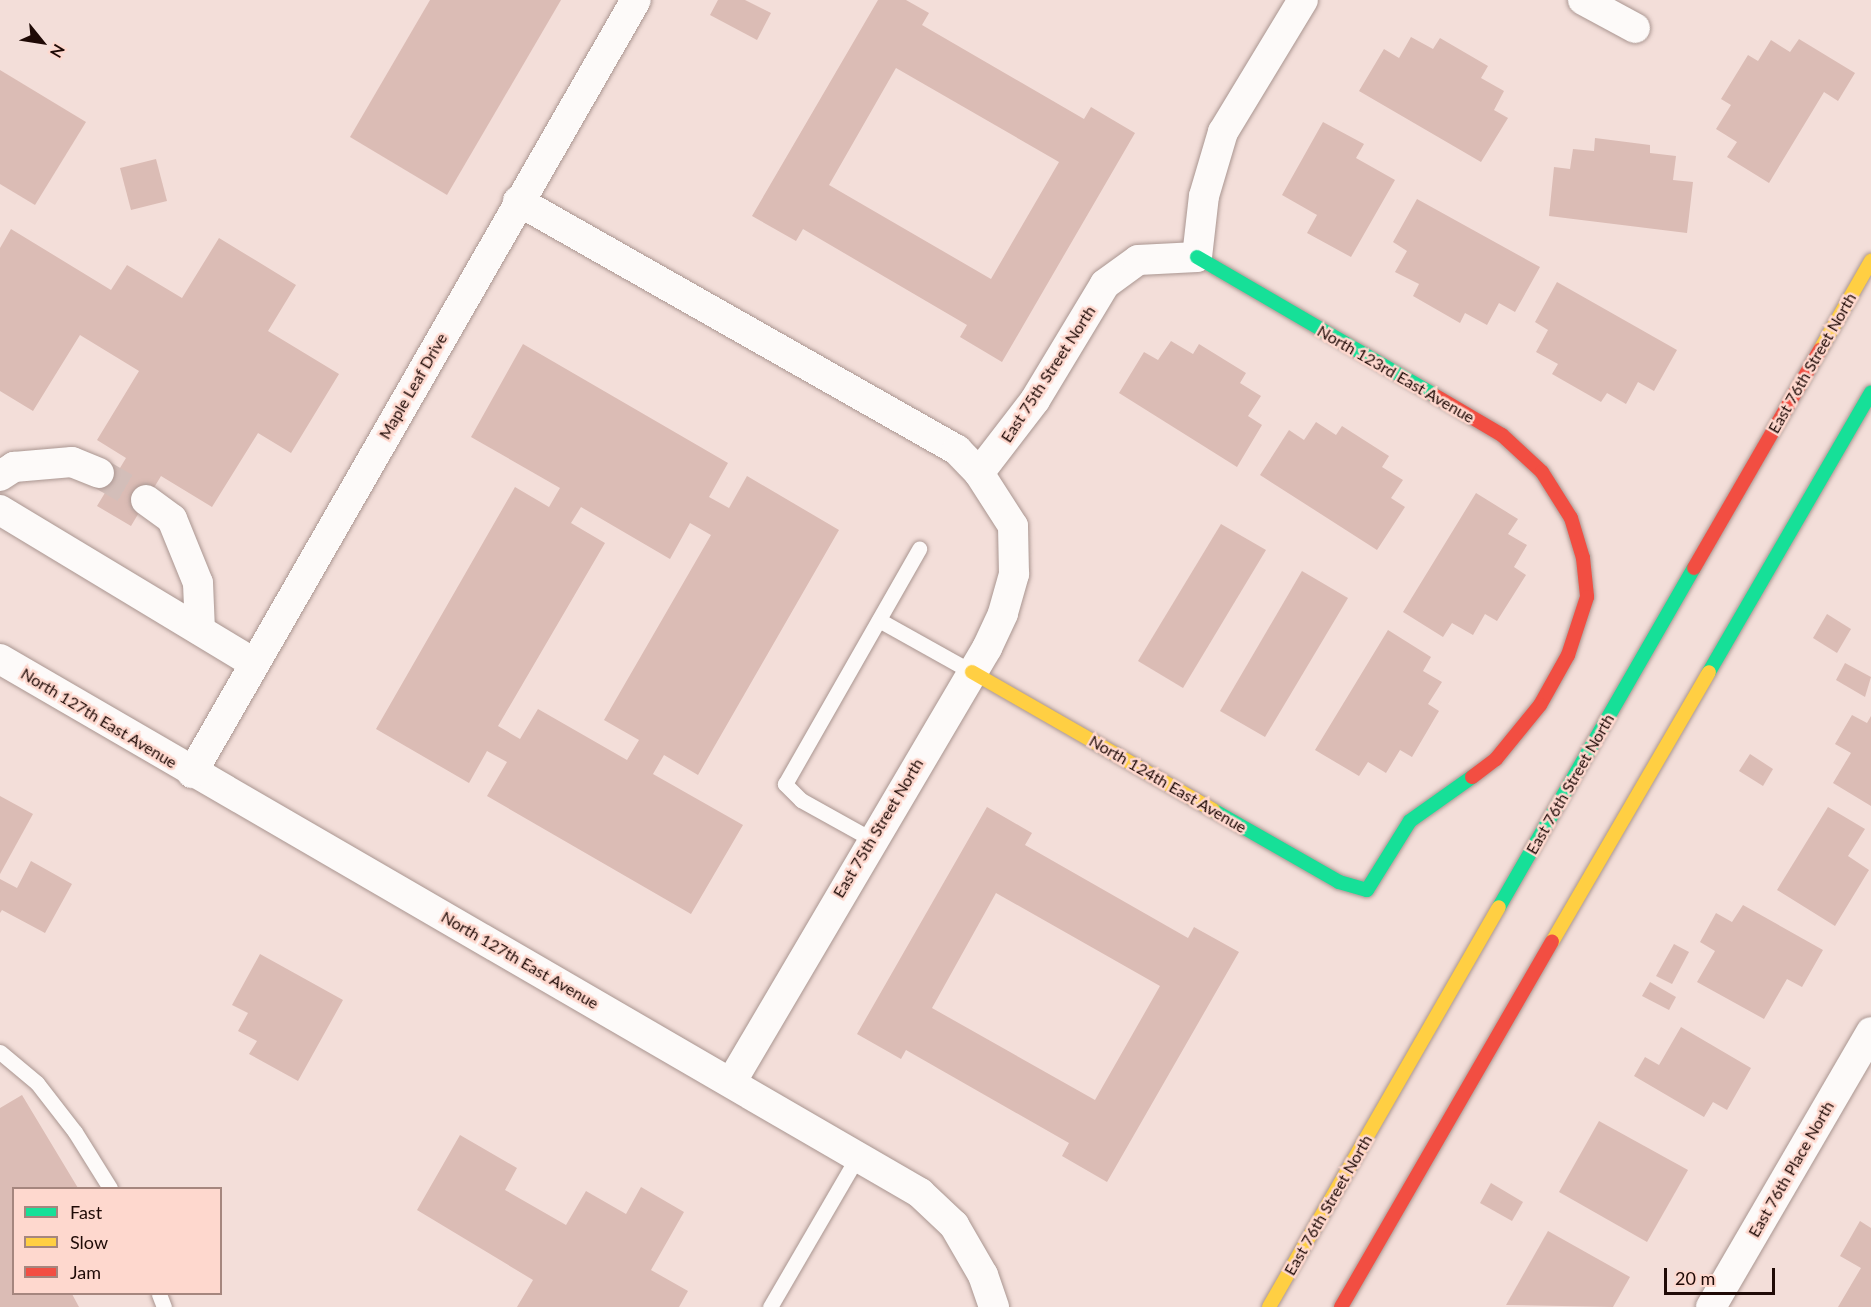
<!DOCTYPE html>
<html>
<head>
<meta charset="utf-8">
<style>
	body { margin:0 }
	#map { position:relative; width:1871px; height:1307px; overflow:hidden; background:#f3ded9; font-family:Lato,sans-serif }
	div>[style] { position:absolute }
	.building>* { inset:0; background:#dbbcb5 }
	.street-tunnel>* { height:30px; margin-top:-15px; transform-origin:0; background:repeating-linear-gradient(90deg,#d3beb9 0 30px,transparent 0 45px) }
	.roads { filter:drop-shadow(0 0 2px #aa9691) drop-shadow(0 0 2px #aa9691) }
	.lane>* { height:15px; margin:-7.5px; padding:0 7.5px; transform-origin:7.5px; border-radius:7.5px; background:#fdfaf9 }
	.street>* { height:30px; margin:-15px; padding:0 15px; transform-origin:15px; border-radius:15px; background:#fdfaf9 }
	.fast>* { height:14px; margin:-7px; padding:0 7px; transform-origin:7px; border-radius:7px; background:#16e098 }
	.slow>* { height:14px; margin:-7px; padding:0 7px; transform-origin:7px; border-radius:7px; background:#ffcf43 }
	.jam>* { height:14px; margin:-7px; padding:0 7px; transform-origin:7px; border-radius:7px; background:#f24e42 }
	span { translate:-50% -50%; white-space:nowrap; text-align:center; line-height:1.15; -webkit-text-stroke:5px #fed8ce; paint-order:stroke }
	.street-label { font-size:16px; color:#1f0a06 }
	.legend { position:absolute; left:12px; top:1187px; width:210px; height:108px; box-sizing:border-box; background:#fed8ce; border:2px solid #a5867e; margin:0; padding:8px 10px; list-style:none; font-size:18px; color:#1f0a06 }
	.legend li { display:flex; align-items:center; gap:12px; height:30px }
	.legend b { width:30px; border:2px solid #a5867e }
	.north { position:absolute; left:12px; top:12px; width:60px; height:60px; -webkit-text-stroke:4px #fed8ce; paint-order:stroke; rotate:120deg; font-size:16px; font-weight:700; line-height:24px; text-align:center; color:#1f0a06 }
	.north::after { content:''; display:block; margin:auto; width:21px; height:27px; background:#1f0a06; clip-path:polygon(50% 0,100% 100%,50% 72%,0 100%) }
	.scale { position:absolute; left:1664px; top:1268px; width:111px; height:27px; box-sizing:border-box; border:3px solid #1f0a06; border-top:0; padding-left:8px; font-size:18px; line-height:21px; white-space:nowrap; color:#1f0a06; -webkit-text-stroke:4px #fed8ce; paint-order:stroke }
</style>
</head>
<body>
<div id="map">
	<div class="building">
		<div style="clip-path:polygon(430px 0,561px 0,447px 195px,350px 137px)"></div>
		<div style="clip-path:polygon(718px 0,745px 0,771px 13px,757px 40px,710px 15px)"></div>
		<div style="clip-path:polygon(evenodd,878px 0,906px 0,929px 13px,922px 25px,1084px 119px,1091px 107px,1135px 133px,1002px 362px,960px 337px,967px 325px,803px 229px,796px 241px,752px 216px,878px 0,896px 68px,1059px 162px,991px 279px,829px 185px,896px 68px)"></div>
		<div style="clip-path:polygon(1411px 37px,1433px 49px,1440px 38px,1488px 66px,1481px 78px,1504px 91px,1494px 110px,1508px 118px,1481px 162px,1359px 91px,1384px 49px,1399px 58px)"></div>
		<div style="clip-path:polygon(1799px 39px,1855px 73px,1838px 101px,1824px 92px,1769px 183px,1727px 157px,1737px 142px,1716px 129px,1731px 105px,1721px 99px,1748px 55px,1758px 61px,1771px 40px,1790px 52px)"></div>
		<div style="clip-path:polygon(0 70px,86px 122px,35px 205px,0 184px)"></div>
		<div style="clip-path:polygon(1323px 122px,1364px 144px,1356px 158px,1395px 180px,1351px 257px,1307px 233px,1317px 215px,1282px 195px)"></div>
		<div style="clip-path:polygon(1595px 138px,1650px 145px,1650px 153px,1676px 156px,1673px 180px,1693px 182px,1687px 233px,1549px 216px,1554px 167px,1570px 169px,1573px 149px,1594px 151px)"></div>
		<div style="clip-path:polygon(156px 159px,167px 201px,131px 210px,120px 168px)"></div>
		<div style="clip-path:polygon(1417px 199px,1540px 267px,1515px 312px,1499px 303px,1487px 325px,1465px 313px,1460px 323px,1413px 296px,1419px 284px,1395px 272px,1407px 251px,1393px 242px)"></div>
		<div style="clip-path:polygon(11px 229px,111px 290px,127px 265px,182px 298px,219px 238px,296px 285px,268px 331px,339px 374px,291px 453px,258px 433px,212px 507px,161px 476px,131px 526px,97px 506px,126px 458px,97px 440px,139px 371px,80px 335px,33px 411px,0 391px,0 248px)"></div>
		<div style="clip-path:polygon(1557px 282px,1677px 350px,1654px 391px,1638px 382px,1626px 404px,1607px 393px,1601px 402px,1552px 374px,1558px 364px,1536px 352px,1548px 330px,1535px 322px)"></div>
		<div style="clip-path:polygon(1171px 341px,1193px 354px,1199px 344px,1246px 373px,1240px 383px,1261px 396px,1248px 416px,1262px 425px,1237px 467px,1119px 393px,1144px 352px,1158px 360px)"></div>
		<div style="clip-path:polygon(evenodd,523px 344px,728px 463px,709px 497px,729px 508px,747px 476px,839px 530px,698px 775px,664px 755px,653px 774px,743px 825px,691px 914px,487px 796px,507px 762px,487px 751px,469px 783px,376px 729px,515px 487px,549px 507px,560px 488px,471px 437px,523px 344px,581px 507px,670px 559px,690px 523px,711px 535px,604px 720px,639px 740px,627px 760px,538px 709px,520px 739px,498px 726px,605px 543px,571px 523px,581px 507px)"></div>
		<div style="clip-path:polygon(1316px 422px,1336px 435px,1342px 426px,1389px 456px,1382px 467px,1403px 480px,1391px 498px,1405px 507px,1377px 550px,1260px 475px,1289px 430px,1304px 440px)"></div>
		<div style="clip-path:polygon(1476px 493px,1518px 519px,1508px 534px,1527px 545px,1514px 567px,1526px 575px,1497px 621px,1485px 614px,1473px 635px,1452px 623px,1443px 637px,1403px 612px)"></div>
		<div style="clip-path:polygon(1221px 524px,1266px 550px,1183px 688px,1138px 661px)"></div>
		<div style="clip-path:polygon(1302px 571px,1348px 598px,1265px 737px,1220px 711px)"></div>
		<div style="clip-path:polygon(1827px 614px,1851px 629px,1837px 653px,1813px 638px)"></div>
		<div style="clip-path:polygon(1388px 630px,1431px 657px,1423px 671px,1442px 682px,1428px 704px,1439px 711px,1412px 757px,1400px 750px,1386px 773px,1368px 762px,1359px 776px,1315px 750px)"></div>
		<div style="clip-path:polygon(1845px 663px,1871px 677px,1865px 697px,1836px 680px)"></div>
		<div style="clip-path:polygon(1852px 715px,1867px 723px,1871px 716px,1871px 806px,1833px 783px,1851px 753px,1835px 744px)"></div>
		<div style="clip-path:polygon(1750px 754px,1773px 769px,1763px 786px,1739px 771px)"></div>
		<div style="clip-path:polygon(0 796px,33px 814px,0 874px)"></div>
		<div style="clip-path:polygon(evenodd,987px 807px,1032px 833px,1025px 845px,1188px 938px,1194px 927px,1239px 952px,1107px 1182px,1062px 1156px,1069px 1143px,906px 1050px,901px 1059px,857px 1034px,987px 807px,996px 893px,1160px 986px,1095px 1100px,932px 1008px,996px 893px)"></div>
		<div style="clip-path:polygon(1828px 807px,1865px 829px,1848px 856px,1869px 870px,1835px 926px,1777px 890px)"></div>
		<div style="clip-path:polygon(31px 861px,72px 884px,45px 933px,2px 910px,0 913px,0 879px,17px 888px)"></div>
		<div style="clip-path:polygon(1743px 905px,1823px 950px,1802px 987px,1787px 979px,1764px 1019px,1697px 982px,1715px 951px,1700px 942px,1716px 913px,1732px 922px)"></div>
		<div style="clip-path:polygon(1674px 944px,1689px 952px,1672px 984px,1656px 976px)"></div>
		<div style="clip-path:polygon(260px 954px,343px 1000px,298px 1081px,249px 1054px,257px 1041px,238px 1031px,248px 1013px,232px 1005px)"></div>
		<div style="clip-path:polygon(1650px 982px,1676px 997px,1669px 1010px,1642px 996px)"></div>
		<div style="clip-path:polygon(1681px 1027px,1751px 1068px,1727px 1110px,1713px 1102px,1704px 1117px,1634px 1076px,1645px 1057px,1659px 1065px)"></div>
		<div style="clip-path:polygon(22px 1095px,78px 1188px,14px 1188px,14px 1294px,72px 1294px,79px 1307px,0 1307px,0 1108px)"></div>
		<div style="clip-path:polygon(1599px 1121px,1688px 1170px,1647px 1242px,1559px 1192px)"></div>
		<div style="clip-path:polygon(460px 1135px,517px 1168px,505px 1190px,566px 1225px,586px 1191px,626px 1214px,641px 1187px,684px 1212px,651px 1270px,688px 1291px,679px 1307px,517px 1307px,533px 1280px,417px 1210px)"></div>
		<div style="clip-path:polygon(1491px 1183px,1523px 1202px,1512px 1221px,1480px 1203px)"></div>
		<div style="clip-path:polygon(1860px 1221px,1871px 1228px,1871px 1307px,1838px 1307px,1861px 1268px,1840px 1256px)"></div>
		<div style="clip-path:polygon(1548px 1231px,1630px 1277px,1613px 1307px,1506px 1305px)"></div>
	</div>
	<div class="street-tunnel">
		<div style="left:99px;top:473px;width:54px;rotate:29.9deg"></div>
	</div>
	<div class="roads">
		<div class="lane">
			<div style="left:879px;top:620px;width:107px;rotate:29.2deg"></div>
			<div style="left:871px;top:839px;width:80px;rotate:-150.9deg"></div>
			<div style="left:801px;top:800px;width:23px;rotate:-135deg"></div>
			<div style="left:785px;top:784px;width:271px;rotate:-60.3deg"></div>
			<div style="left:0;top:1052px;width:48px;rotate:40deg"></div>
			<div style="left:37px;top:1083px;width:62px;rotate:52.2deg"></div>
			<div style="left:75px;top:1132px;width:66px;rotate:58deg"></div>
			<div style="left:159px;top:1294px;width:14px;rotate:69deg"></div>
			<div style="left:770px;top:1307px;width:177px;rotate:-59.8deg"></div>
		</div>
		<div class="street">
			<div style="left:1583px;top:0;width:59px;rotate:28.3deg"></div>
			<div style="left:518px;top:201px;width:505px;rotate:29.56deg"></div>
			<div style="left:957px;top:450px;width:32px;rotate:46deg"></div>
			<div style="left:0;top:476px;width:17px;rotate:-33deg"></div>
			<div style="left:14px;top:467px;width:58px;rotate:-4.9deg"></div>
			<div style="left:72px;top:462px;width:29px;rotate:22deg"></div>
			<div style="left:146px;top:500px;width:32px;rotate:36deg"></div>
			<div style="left:172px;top:519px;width:69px;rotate:67.9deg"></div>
			<div style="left:198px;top:583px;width:47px;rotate:87.6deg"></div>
			<div style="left:0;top:510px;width:297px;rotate:31.1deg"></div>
			<div style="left:0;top:659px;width:1064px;rotate:30.13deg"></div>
			<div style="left:920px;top:1193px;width:47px;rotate:43.3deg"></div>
			<div style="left:954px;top:1225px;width:58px;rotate:59.9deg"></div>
			<div style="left:983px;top:1275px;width:34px;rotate:71deg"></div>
			<div style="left:192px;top:773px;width:891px;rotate:-60.13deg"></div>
			<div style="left:732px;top:1081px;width:503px;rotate:-59.51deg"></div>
			<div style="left:987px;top:648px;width:38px;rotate:-65deg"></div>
			<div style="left:1003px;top:613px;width:41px;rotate:-74.2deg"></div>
			<div style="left:1014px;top:574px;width:48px;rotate:-91.2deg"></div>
			<div style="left:1013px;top:526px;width:63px;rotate:-122.7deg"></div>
			<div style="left:979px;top:473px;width:92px;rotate:-52.5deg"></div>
			<div style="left:1035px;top:400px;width:135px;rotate:-58.9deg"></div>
			<div style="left:1105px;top:284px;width:41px;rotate:-36deg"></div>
			<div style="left:1138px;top:260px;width:59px;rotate:-2.9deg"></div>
			<div style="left:1197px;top:257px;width:61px;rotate:-83.5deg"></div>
			<div style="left:1204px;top:196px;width:67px;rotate:-73.5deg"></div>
			<div style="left:1223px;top:132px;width:154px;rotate:-58.8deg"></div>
			<div style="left:1711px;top:1307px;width:318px;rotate:-59.8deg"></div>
		</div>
		<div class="fast">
			<div style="left:1197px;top:257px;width:274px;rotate:30.2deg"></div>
			<div style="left:1709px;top:672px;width:323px;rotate:-59.9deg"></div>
			<div style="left:1213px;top:810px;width:145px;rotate:29.7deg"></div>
			<div style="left:1339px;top:882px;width:29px;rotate:16deg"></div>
			<div style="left:1367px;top:890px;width:81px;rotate:-58.1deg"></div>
			<div style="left:1410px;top:821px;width:76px;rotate:-35.4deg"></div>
			<div style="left:1499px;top:907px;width:391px;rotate:-60.1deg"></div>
		</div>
		<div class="slow">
			<div style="left:1820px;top:350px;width:103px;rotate:-60.2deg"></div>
			<div style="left:972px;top:672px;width:278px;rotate:29.8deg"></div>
			<div style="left:1552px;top:942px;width:312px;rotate:-59.8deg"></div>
			<div style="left:1269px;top:1307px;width:461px;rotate:-60.1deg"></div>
		</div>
		<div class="jam">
			<div style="left:1434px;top:395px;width:79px;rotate:30.5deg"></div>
			<div style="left:1502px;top:435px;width:54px;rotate:42.8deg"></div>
			<div style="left:1542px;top:472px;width:54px;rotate:57.8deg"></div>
			<div style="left:1571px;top:518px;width:42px;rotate:73.3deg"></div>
			<div style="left:1583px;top:558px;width:39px;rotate:84deg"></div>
			<div style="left:1587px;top:597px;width:61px;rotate:108.1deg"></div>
			<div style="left:1568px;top:655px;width:57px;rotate:119.2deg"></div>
			<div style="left:1540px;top:705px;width:70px;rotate:129.2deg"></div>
			<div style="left:1496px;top:759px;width:30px;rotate:143deg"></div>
			<div style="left:1694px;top:568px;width:252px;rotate:-60deg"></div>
			<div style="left:1341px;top:1307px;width:422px;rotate:-60deg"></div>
		</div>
	</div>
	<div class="street-label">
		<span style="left:1812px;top:363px;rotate:-60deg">East 76th Street North</span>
		<span style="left:1048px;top:374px;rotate:-57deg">East 75th Street North</span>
		<span style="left:1396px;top:374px;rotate:30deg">North 123rd East Avenue</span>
		<span style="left:413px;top:386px;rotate:-60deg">Maple Leaf Drive</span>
		<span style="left:99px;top:718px;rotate:31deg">North 127th East Avenue</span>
		<span style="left:1168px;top:784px;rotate:30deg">North 124th East Avenue</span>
		<span style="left:1570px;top:784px;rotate:-60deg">East 76th Street North</span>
		<span style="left:878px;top:828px;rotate:-59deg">East 75th Street North</span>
		<span style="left:520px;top:960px;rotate:30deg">North 127th East Avenue</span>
		<span style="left:1791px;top:1169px;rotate:-60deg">East 76th Place North</span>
		<span style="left:1328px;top:1205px;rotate:-60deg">East 76th Street North</span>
	</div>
	<ul class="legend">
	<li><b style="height:8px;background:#16e098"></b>Fast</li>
	<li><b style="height:8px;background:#ffcf43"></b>Slow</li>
	<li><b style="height:8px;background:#f24e42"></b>Jam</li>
	</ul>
	<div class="north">N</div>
	<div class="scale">20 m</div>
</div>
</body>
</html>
